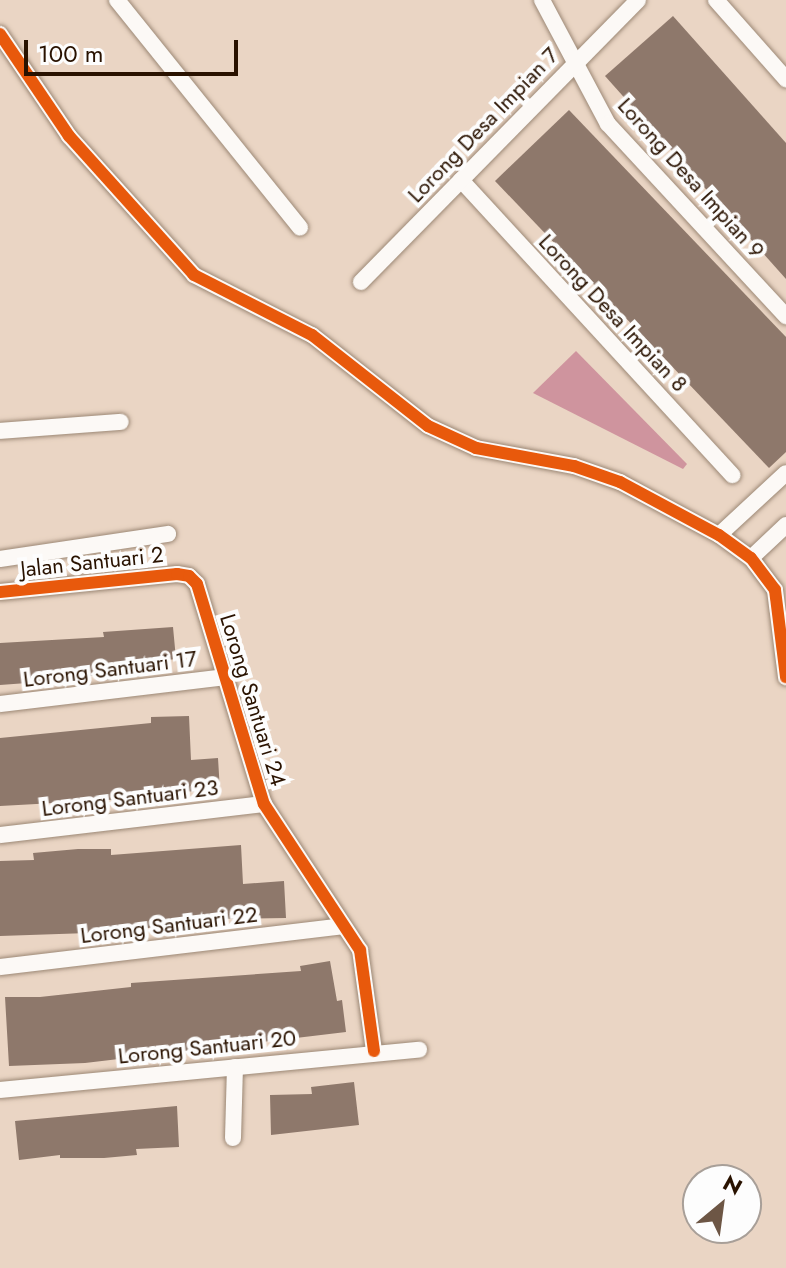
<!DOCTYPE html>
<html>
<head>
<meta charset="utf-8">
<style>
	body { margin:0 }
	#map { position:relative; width:786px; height:1268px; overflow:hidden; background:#ead5c4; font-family:Jost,sans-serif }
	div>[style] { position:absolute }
	.water>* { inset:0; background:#cf949e }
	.building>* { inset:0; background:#8e786b }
	.roads { filter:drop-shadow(0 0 2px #9c8875) drop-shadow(0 0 2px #9c8875) }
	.minor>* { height:16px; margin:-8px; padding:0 8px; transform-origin:8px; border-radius:8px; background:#fcf9f6 }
	.cycleway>* { height:12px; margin:-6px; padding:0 6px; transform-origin:6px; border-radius:6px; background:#e8590c }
	span { translate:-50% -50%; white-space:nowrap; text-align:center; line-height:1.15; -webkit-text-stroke:8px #fdfdfd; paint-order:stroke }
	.street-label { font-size:22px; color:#291200 }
	.north { position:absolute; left:682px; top:1164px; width:80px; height:80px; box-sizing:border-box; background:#fdfdfd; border:2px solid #a89f98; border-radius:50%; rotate:29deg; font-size:22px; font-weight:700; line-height:32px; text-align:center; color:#291200 }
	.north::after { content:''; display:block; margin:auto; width:28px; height:36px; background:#6d5645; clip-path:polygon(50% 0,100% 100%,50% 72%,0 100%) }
	.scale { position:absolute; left:24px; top:40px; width:214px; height:36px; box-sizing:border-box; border:4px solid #291200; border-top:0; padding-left:10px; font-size:24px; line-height:28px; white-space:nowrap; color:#291200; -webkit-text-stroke:6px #fdfdfd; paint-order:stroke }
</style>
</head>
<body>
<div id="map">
	<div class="water">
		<div style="clip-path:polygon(576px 351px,687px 464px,683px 469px,533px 393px)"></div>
	</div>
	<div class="building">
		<div style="clip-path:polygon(673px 16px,786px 143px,786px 279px,605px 76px)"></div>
		<div style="clip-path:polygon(569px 110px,786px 337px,786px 452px,769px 468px,495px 181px)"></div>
		<div style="clip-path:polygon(173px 627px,176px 659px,141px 663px,142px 676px,107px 680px,107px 676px,54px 676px,54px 681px,0 685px,0 643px,104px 637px,103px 632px)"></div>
		<div style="clip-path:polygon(189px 716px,191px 760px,218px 758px,220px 791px,157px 792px,109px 800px,0 806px,0 738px,151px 723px,151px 717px)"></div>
		<div style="clip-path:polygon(241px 845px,243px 884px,284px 881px,286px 918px,211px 919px,163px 922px,163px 926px,118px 932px,0 936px,0 861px,34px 860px,33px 853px,78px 849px,111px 849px,111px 855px)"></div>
		<div style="clip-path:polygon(330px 961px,337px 1001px,342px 1000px,346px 1032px,85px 1063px,9px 1066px,5px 997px,40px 997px,131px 987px,131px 983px,301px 971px,300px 966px)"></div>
		<div style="clip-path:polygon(354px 1082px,359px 1125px,271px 1135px,270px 1095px,312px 1094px,311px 1087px)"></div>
		<div style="clip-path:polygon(177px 1106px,179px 1147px,136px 1149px,137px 1155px,104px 1158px,60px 1158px,60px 1155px,19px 1160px,15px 1121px)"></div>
	</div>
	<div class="roads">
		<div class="minor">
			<div style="left:117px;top:0;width:292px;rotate:51.2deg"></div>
			<div style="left:542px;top:0;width:140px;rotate:62deg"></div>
			<div style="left:608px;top:124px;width:262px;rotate:47.2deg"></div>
			<div style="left:716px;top:0;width:106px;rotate:48.5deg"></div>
			<div style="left:0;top:34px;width:123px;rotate:55.9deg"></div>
			<div style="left:69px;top:136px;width:187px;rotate:48deg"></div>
			<div style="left:194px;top:275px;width:132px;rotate:27deg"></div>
			<div style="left:312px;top:335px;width:147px;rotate:38.1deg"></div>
			<div style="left:428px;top:426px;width:53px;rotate:24.6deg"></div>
			<div style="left:476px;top:448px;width:100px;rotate:10.4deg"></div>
			<div style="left:574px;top:466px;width:49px;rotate:19.2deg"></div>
			<div style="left:620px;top:482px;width:112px;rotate:28.2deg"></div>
			<div style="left:719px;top:535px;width:39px;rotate:36deg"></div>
			<div style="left:751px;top:558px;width:40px;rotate:53deg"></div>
			<div style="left:775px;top:590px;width:88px;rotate:82.8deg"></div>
			<div style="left:461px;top:180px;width:401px;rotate:47.4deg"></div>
			<div style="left:361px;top:282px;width:395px;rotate:-45.5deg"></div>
			<div style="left:0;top:431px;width:121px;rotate:-4.3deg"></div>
			<div style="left:719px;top:535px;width:91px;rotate:-42.8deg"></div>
			<div style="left:751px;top:558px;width:48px;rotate:-43.3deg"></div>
			<div style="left:0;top:559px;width:170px;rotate:-8.5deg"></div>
			<div style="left:0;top:592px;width:178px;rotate:-5.8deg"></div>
			<div style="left:177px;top:574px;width:12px;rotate:9deg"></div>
			<div style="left:189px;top:576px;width:11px;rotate:45deg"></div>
			<div style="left:197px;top:584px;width:230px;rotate:73.1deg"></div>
			<div style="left:264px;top:804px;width:175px;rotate:56.7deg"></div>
			<div style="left:360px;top:950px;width:102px;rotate:82.1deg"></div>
			<div style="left:0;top:704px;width:228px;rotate:-6.8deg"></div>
			<div style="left:0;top:835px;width:266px;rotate:-6.7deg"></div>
			<div style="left:0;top:967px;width:345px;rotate:-6.8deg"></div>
			<div style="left:0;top:1090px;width:421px;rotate:-5.5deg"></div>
			<div style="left:233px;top:1138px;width:71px;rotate:-88.4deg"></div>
		</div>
	</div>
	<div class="cycleway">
		<div style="left:0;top:34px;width:123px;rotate:55.9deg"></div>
		<div style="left:69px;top:136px;width:187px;rotate:48deg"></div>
		<div style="left:194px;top:275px;width:132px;rotate:27deg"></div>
		<div style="left:312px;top:335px;width:147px;rotate:38.1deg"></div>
		<div style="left:428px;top:426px;width:53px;rotate:24.6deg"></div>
		<div style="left:476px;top:448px;width:100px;rotate:10.4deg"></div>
		<div style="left:574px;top:466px;width:49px;rotate:19.2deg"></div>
		<div style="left:620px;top:482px;width:112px;rotate:28.2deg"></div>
		<div style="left:719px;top:535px;width:39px;rotate:36deg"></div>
		<div style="left:751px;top:558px;width:40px;rotate:53deg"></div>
		<div style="left:775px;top:590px;width:88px;rotate:82.8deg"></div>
		<div style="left:0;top:592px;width:178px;rotate:-5.8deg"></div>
		<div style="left:177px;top:574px;width:12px;rotate:9deg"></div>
		<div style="left:189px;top:576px;width:11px;rotate:45deg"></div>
		<div style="left:197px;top:584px;width:230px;rotate:73.1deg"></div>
		<div style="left:264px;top:804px;width:175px;rotate:56.7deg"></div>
		<div style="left:360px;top:950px;width:102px;rotate:82.1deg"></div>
	</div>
	<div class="street-label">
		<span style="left:483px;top:125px;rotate:-46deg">Lorong Desa Impian 7</span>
		<span style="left:691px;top:178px;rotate:48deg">Lorong Desa Impian 9</span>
		<span style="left:613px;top:313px;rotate:47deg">Lorong Desa Impian 8</span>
		<span style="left:92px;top:562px;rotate:-6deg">Jalan Santuari 2</span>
		<span style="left:110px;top:669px;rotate:-7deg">Lorong Santuari 17</span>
		<span style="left:253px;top:700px;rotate:73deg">Lorong Santuari 24</span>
		<span style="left:130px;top:798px;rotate:-7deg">Lorong Santuari 23</span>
		<span style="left:169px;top:925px;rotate:-7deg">Lorong Santuari 22</span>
		<span style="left:207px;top:1047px;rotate:-6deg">Lorong Santuari 20</span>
	</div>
	<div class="north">N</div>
	<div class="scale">100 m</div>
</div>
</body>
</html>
